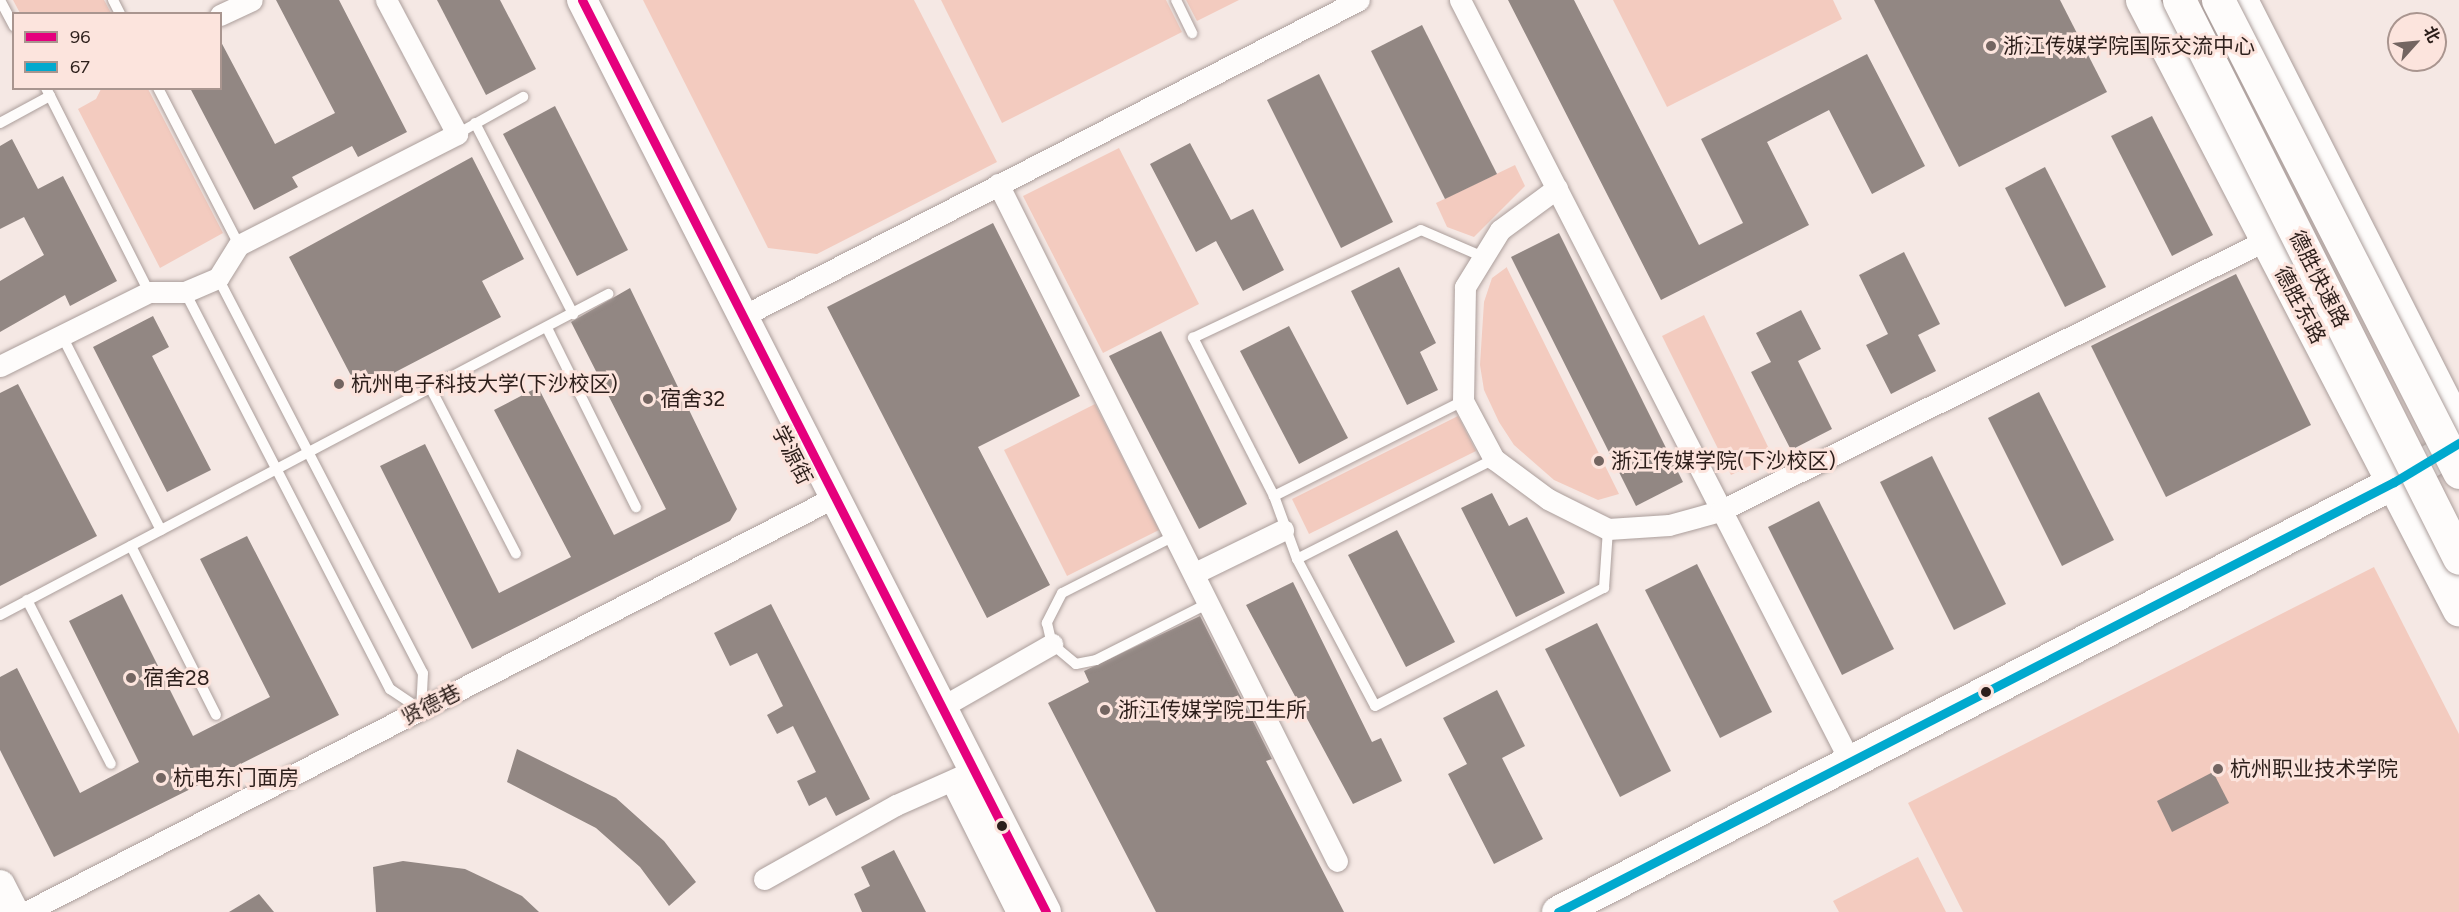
<!DOCTYPE html>
<html>
<head>
<meta charset="utf-8">
<style>
	body { margin:0 }
	#map { position:relative; width:2459px; height:912px; overflow:hidden; background:#f5e8e4; font-family:Figtree,"Noto Sans SC",sans-serif }
	div>[style] { position:absolute }
	.green>* { inset:0; background:#f3cbbf }
	.building>* { inset:0; background:#928783 }
	.roads { filter:drop-shadow(0 0 2px #ab9e9b) drop-shadow(0 0 2px #ab9e9b) }
	.lane>* { height:10px; margin:-5px; padding:0 5px; transform-origin:5px; border-radius:5px; background:#fefcfb }
	.street>* { height:21px; margin:-10.5px; padding:0 10.5px; transform-origin:10.5px; border-radius:10.5px; background:#fefcfb }
	.secondary>* { height:30px; margin:-15px; padding:0 15px; transform-origin:15px; border-radius:15px; background:#fefcfb }
	.primary>* { height:33px; margin:-16.5px; padding:0 16.5px; transform-origin:16.5px; border-radius:16.5px; background:#fefcfb }
	.bridges { filter:drop-shadow(0 0 2px #ab9e9b) drop-shadow(0 0 2px #ab9e9b) }
	.highway-bridge>* { height:33px; margin:-16.5px; padding:0 16.5px; transform-origin:16.5px; border-radius:16.5px; background:#fefcfb }
	.bus-1>* { height:9px; margin:-4.5px; padding:0 4.5px; transform-origin:4.5px; border-radius:4.5px; background:#e5007d }
	.bus-2>* { height:9px; margin:-4.5px; padding:0 4.5px; transform-origin:4.5px; border-radius:4.5px; background:#00a9ce }
	.dots>* { width:16px; height:16px; translate:-50% -50%; box-sizing:border-box; border:3px solid #fce4dd; border-radius:50% }
	span { translate:-50% -50%; white-space:nowrap; text-align:center; line-height:1.15; -webkit-text-stroke:6px #fce4dd; paint-order:stroke }
	.poi-label { font-size:21px; color:#2d1f1b }
	.left { translate:0 -50%; text-align:left }
	.street-label { font-size:21px; color:#2d1f1b }
	.legend { position:absolute; left:12px; top:12px; width:210px; height:78px; box-sizing:border-box; background:#fce4dd; border:2px solid #a9958f; margin:0; padding:8px 10px; list-style:none; font-size:18px; color:#2d1f1b }
	.legend li { display:flex; align-items:center; gap:12px; height:30px }
	.legend b { width:30px; border:2px solid #a9958f }
	.north { position:absolute; left:2387px; top:12px; width:60px; height:60px; box-sizing:border-box; background:#fce4dd; border:2px solid #a9958f; border-radius:50%; rotate:63deg; font-size:16px; font-weight:700; line-height:24px; text-align:center; color:#2d1f1b }
	.north::after { content:''; display:block; margin:auto; width:21px; height:27px; background:#736561; clip-path:polygon(50% 0,100% 100%,50% 72%,0 100%) }
</style>
</head>
<body>
<div id="map">
	<div class="green">
		<div style="clip-path:polygon(13px 0,104px 0,111px 13px,20px 13px)"></div>
		<div style="clip-path:polygon(643px 0,914px 0,997px 162px,817px 254px,768px 248px)"></div>
		<div style="clip-path:polygon(941px 0,1166px 0,1182px 32px,1002px 123px)"></div>
		<div style="clip-path:polygon(1186px 0,1239px 0,1197px 21px)"></div>
		<div style="clip-path:polygon(1613px 0,1833px 0,1842px 19px,1667px 107px)"></div>
		<div style="clip-path:polygon(101px 89px,148px 89px,223px 233px,160px 268px,78px 109px,96px 99px)"></div>
		<div style="clip-path:polygon(1119px 148px,1199px 304px,1103px 353px,1023px 196px)"></div>
		<div style="clip-path:polygon(1515px 165px,1525px 186px,1474px 237px,1447px 227px,1436px 203px)"></div>
		<div style="clip-path:polygon(1507px 267px,1507px 268px,1619px 494px,1598px 500px,1554px 480px,1514px 445px,1499px 422px,1484px 390px,1480px 365px,1484px 302px,1492px 278px)"></div>
		<div style="clip-path:polygon(1704px 315px,1772px 455px,1731px 475px,1662px 336px)"></div>
		<div style="clip-path:polygon(1095px 404px,1159px 530px,1067px 576px,1004px 450px)"></div>
		<div style="clip-path:polygon(1458px 416px,1476px 451px,1309px 534px,1292px 499px)"></div>
		<div style="clip-path:polygon(2374px 567px,2459px 734px,2459px 912px,1963px 912px,1908px 803px)"></div>
		<div style="clip-path:polygon(1918px 857px,1946px 912px,1839px 912px,1833px 901px)"></div>
	</div>
	<div class="building">
		<div style="clip-path:polygon(276px 0,339px 0,407px 132px,358px 157px,352px 146px,292px 177px,298px 187px,254px 210px,190px 88px,220px 88px,220px 40px,275px 144px,335px 113px)"></div>
		<div style="clip-path:polygon(437px 0,500px 0,536px 69px,486px 95px)"></div>
		<div style="clip-path:polygon(1508px 0,1574px 0,1699px 245px,1743px 223px,1701px 139px,1867px 54px,1925px 166px,1872px 194px,1829px 110px,1767px 142px,1809px 225px,1661px 300px)"></div>
		<div style="clip-path:polygon(1874px 0,2060px 0,2107px 92px,1959px 167px)"></div>
		<div style="clip-path:polygon(1422px 25px,1497px 174px,1445px 199px,1371px 51px)"></div>
		<div style="clip-path:polygon(1319px 74px,1393px 222px,1341px 248px,1267px 100px)"></div>
		<div style="clip-path:polygon(555px 106px,628px 250px,577px 276px,503px 134px)"></div>
		<div style="clip-path:polygon(2152px 116px,2213px 235px,2172px 256px,2111px 136px)"></div>
		<div style="clip-path:polygon(12px 139px,38px 189px,63px 176px,117px 281px,70px 306px,65px 295px,0 332px,0 281px,44px 255px,24px 217px,0 229px,0 146px)"></div>
		<div style="clip-path:polygon(1190px 143px,1231px 220px,1253px 209px,1284px 270px,1243px 291px,1216px 241px,1196px 252px,1150px 164px)"></div>
		<div style="clip-path:polygon(472px 157px,524px 259px,482px 281px,501px 317px,359px 391px,289px 257px)"></div>
		<div style="clip-path:polygon(2045px 167px,2106px 287px,2065px 307px,2005px 188px)"></div>
		<div style="clip-path:polygon(993px 223px,1080px 396px,978px 447px,1050px 585px,987px 618px,827px 307px)"></div>
		<div style="clip-path:polygon(1559px 233px,1683px 482px,1636px 506px,1511px 257px)"></div>
		<div style="clip-path:polygon(1904px 252px,1940px 324px,1918px 335px,1936px 371px,1891px 394px,1866px 345px,1888px 334px,1859px 275px)"></div>
		<div style="clip-path:polygon(1399px 267px,1436px 343px,1420px 352px,1438px 390px,1407px 405px,1351px 291px)"></div>
		<div style="clip-path:polygon(2236px 274px,2311px 425px,2166px 497px,2091px 346px)"></div>
		<div style="clip-path:polygon(630px 288px,737px 509px,730px 521px,472px 649px,380px 466px,425px 444px,499px 593px,571px 557px,494px 410px,538px 387px,614px 535px,666px 509px,571px 322px)"></div>
		<div style="clip-path:polygon(1801px 310px,1821px 349px,1798px 361px,1832px 429px,1791px 450px,1751px 372px,1771px 362px,1756px 333px)"></div>
		<div style="clip-path:polygon(153px 316px,169px 347px,152px 356px,211px 470px,167px 492px,93px 347px)"></div>
		<div style="clip-path:polygon(1289px 326px,1348px 438px,1299px 464px,1240px 351px)"></div>
		<div style="clip-path:polygon(1161px 331px,1247px 504px,1199px 529px,1109px 356px)"></div>
		<div style="clip-path:polygon(18px 384px,97px 536px,0 586px,0 393px)"></div>
		<div style="clip-path:polygon(2039px 392px,2114px 540px,2062px 566px,1988px 418px)"></div>
		<div style="clip-path:polygon(1932px 456px,2006px 604px,1954px 630px,1880px 482px)"></div>
		<div style="clip-path:polygon(1492px 493px,1509px 526px,1527px 517px,1565px 593px,1516px 617px,1461px 508px)"></div>
		<div style="clip-path:polygon(1819px 501px,1894px 649px,1842px 675px,1768px 527px)"></div>
		<div style="clip-path:polygon(1397px 530px,1455px 642px,1406px 667px,1348px 555px)"></div>
		<div style="clip-path:polygon(247px 536px,339px 715px,54px 857px,0 750px,0 677px,17px 668px,80px 793px,139px 762px,69px 621px,122px 594px,193px 736px,270px 697px,200px 559px)"></div>
		<div style="clip-path:polygon(1697px 564px,1772px 712px,1720px 738px,1645px 590px)"></div>
		<div style="clip-path:polygon(1293px 582px,1372px 742px,1381px 738px,1402px 781px,1353px 804px,1246px 605px)"></div>
		<div style="clip-path:polygon(771px 604px,870px 799px,836px 816px,826px 797px,809px 806px,797px 781px,816px 772px,793px 726px,777px 734px,767px 715px,783px 706px,757px 653px,730px 666px,714px 633px)"></div>
		<div style="clip-path:polygon(1200px 616px,1272px 759px,1266px 761px,1344px 912px,1156px 912px,1048px 703px,1089px 682px,1084px 671px)"></div>
		<div style="clip-path:polygon(1597px 623px,1671px 771px,1620px 797px,1545px 649px)"></div>
		<div style="clip-path:polygon(1497px 690px,1525px 746px,1502px 758px,1543px 839px,1494px 864px,1448px 774px,1467px 764px,1443px 718px)"></div>
		<div style="clip-path:polygon(517px 749px,616px 798px,664px 841px,696px 882px,669px 906px,640px 867px,596px 828px,507px 782px)"></div>
		<div style="clip-path:polygon(2213px 772px,2229px 803px,2172px 832px,2157px 801px)"></div>
		<div style="clip-path:polygon(894px 850px,926px 912px,862px 912px,854px 894px,870px 886px,861px 867px)"></div>
		<div style="clip-path:polygon(403px 861px,465px 869px,522px 896px,539px 912px,376px 912px,373px 867px)"></div>
		<div style="clip-path:polygon(259px 894px,274px 912px,229px 912px)"></div>
	</div>
	<div class="roads">
		<div class="lane">
			<div style="left:0;top:0;width:30px;rotate:62deg"></div>
			<div style="left:113px;top:0;width:16px;rotate:63deg"></div>
			<div style="left:1176px;top:0;width:37px;rotate:64deg"></div>
			<div style="left:46px;top:88px;width:229px;rotate:63.2deg"></div>
			<div style="left:158px;top:88px;width:177px;rotate:62.7deg"></div>
			<div style="left:0;top:123px;width:57px;rotate:-28.4deg"></div>
			<div style="left:475px;top:123px;width:215px;rotate:62.8deg"></div>
			<div style="left:457px;top:134px;width:76px;rotate:-29.3deg"></div>
			<div style="left:218px;top:278px;width:445px;rotate:62.6deg"></div>
			<div style="left:423px;top:673px;width:37px;rotate:93deg"></div>
			<div style="left:185px;top:292px;width:447px;rotate:62.7deg"></div>
			<div style="left:390px;top:689px;width:37px;rotate:34deg"></div>
			<div style="left:548px;top:330px;width:198px;rotate:63.6deg"></div>
			<div style="left:61px;top:334px;width:220px;rotate:63deg"></div>
			<div style="left:432px;top:391px;width:183px;rotate:62.7deg"></div>
			<div style="left:1463px;top:401px;width:212px;rotate:153.3deg"></div>
			<div style="left:1274px;top:496px;width:67px;rotate:69.9deg"></div>
			<div style="left:1297px;top:559px;width:221px;rotate:-26.9deg"></div>
			<div style="left:1274px;top:496px;width:178px;rotate:-117.1deg"></div>
			<div style="left:1193px;top:338px;width:252px;rotate:-25.3deg"></div>
			<div style="left:1421px;top:230px;width:65px;rotate:23.4deg"></div>
			<div style="left:1176px;top:535px;width:128px;rotate:153deg"></div>
			<div style="left:1062px;top:593px;width:34px;rotate:117deg"></div>
			<div style="left:1047px;top:623px;width:22px;rotate:77deg"></div>
			<div style="left:1052px;top:644px;width:31px;rotate:40deg"></div>
			<div style="left:1076px;top:664px;width:20px;rotate:-11deg"></div>
			<div style="left:1096px;top:660px;width:127px;rotate:-26.8deg"></div>
			<div style="left:131px;top:546px;width:189px;rotate:63.3deg"></div>
			<div style="left:1297px;top:559px;width:166px;rotate:62deg"></div>
			<div style="left:1375px;top:706px;width:258px;rotate:-27.3deg"></div>
			<div style="left:1604px;top:588px;width:59px;rotate:-86.1deg"></div>
			<div style="left:27px;top:600px;width:184px;rotate:62.9deg"></div>
			<div style="left:0;top:615px;width:688px;rotate:-27.83deg"></div>
		</div>
		<div class="street">
			<div style="left:1460px;top:0;width:855px;rotate:62.87deg"></div>
			<div style="left:220px;top:15px;width:35px;rotate:-25deg"></div>
			<div style="left:998px;top:184px;width:757px;rotate:63.4deg"></div>
			<div style="left:1557px;top:188px;width:71px;rotate:143.6deg"></div>
			<div style="left:1500px;top:230px;width:67px;rotate:121.6deg"></div>
			<div style="left:1465px;top:287px;width:114px;rotate:91deg"></div>
			<div style="left:1463px;top:401px;width:66px;rotate:61.9deg"></div>
			<div style="left:1494px;top:459px;width:67px;rotate:36.5deg"></div>
			<div style="left:1548px;top:499px;width:67px;rotate:26.6deg"></div>
			<div style="left:1608px;top:529px;width:61px;rotate:-3.8deg"></div>
			<div style="left:1669px;top:525px;width:53px;rotate:-15.4deg"></div>
			<div style="left:1720px;top:511px;width:610px;rotate:-26.4deg"></div>
			<div style="left:743px;top:316px;width:692px;rotate:-27.16deg"></div>
			<div style="left:0;top:366px;width:166px;rotate:-26.4deg"></div>
			<div style="left:149px;top:292px;width:36px"></div>
			<div style="left:185px;top:292px;width:36px;rotate:-23deg"></div>
			<div style="left:218px;top:278px;width:39px;rotate:-58deg"></div>
			<div style="left:239px;top:245px;width:245px;rotate:-27deg"></div>
			<div style="left:457px;top:134px;width:152px;rotate:-117.9deg"></div>
			<div style="left:1195px;top:573px;width:98px;rotate:-26deg"></div>
			<div style="left:942px;top:707px;width:127px;rotate:-29.8deg"></div>
			<div style="left:764px;top:879px;width:151px;rotate:-29.3deg"></div>
			<div style="left:896px;top:805px;width:81px;rotate:-24deg"></div>
			<div style="left:26px;top:912px;width:909px;rotate:-27.16deg"></div>
		</div>
		<div class="secondary">
			<div style="left:582px;top:0;width:1023px;rotate:63.03deg"></div>
			<div style="left:959px;top:786px;width:141px;rotate:63.4deg"></div>
			<div style="left:0;top:885px;width:30px;rotate:63deg"></div>
		</div>
		<div class="primary">
			<div style="left:2142px;top:0;width:687px;rotate:62.54deg"></div>
			<div style="left:2241px;top:0;width:482px;rotate:63.1deg"></div>
			<div style="left:1558px;top:912px;width:940px;rotate:-27.22deg"></div>
			<div style="left:2394px;top:482px;width:76px;rotate:-31deg"></div>
		</div>
	</div>
	<div class="bridges">
		<div class="highway-bridge">
			<div style="left:2179px;top:0;width:624px;rotate:63.35deg"></div>
			<div style="left:2218px;top:0;width:530px;rotate:62.95deg"></div>
		</div>
	</div>
	<div class="bus-1">
		<div style="left:582px;top:0;width:1023px;rotate:63.03deg"></div>
	</div>
	<div class="bus-2">
		<div style="left:1558px;top:912px;width:940px;rotate:-27.22deg"></div>
		<div style="left:2394px;top:482px;width:76px;rotate:-31deg"></div>
	</div>
	<div class="dots">
		<div style="left:1991px;top:46px;background:#736561"></div>
		<div style="left:339px;top:384px;background:#736561"></div>
		<div style="left:648px;top:399px;background:#736561"></div>
		<div style="left:1599px;top:461px;background:#736561"></div>
		<div style="left:131px;top:678px;background:#736561"></div>
		<div style="left:1986px;top:692px;background:#2d1f1b"></div>
		<div style="left:1105px;top:710px;background:#736561"></div>
		<div style="left:2218px;top:769px;background:#736561"></div>
		<div style="left:161px;top:778px;background:#736561"></div>
		<div style="left:1002px;top:826px;background:#2d1f1b"></div>
	</div>
	<div class="poi-label">
		<span class="left" style="left:2003px;top:46px">浙江传媒学院国际交流中心</span>
		<span class="left" style="left:351px;top:384px">杭州电子科技大学(下沙校区)</span>
		<span class="left" style="left:660px;top:399px">宿舍32</span>
		<span class="left" style="left:1611px;top:461px">浙江传媒学院(下沙校区)</span>
		<span class="left" style="left:143px;top:678px">宿舍28</span>
		<span class="left" style="left:1118px;top:710px">浙江传媒学院卫生所</span>
		<span class="left" style="left:2230px;top:769px">杭州职业技术学院</span>
		<span class="left" style="left:173px;top:778px">杭电东门面房</span>
	</div>
	<div class="street-label">
		<span style="left:2319px;top:279px;rotate:63deg">德胜快速路</span>
		<span style="left:2300px;top:305px;rotate:62deg">德胜东路</span>
		<span style="left:792px;top:455px;rotate:63deg">学源街</span>
		<span style="left:431px;top:705px;rotate:-27deg">贤德巷</span>
	</div>
	<ul class="legend">
	<li><b style="height:8px;background:#e5007d"></b>96</li>
	<li><b style="height:8px;background:#00a9ce"></b>67</li>
	</ul>
	<div class="north">北</div>
</div>
</body>
</html>
